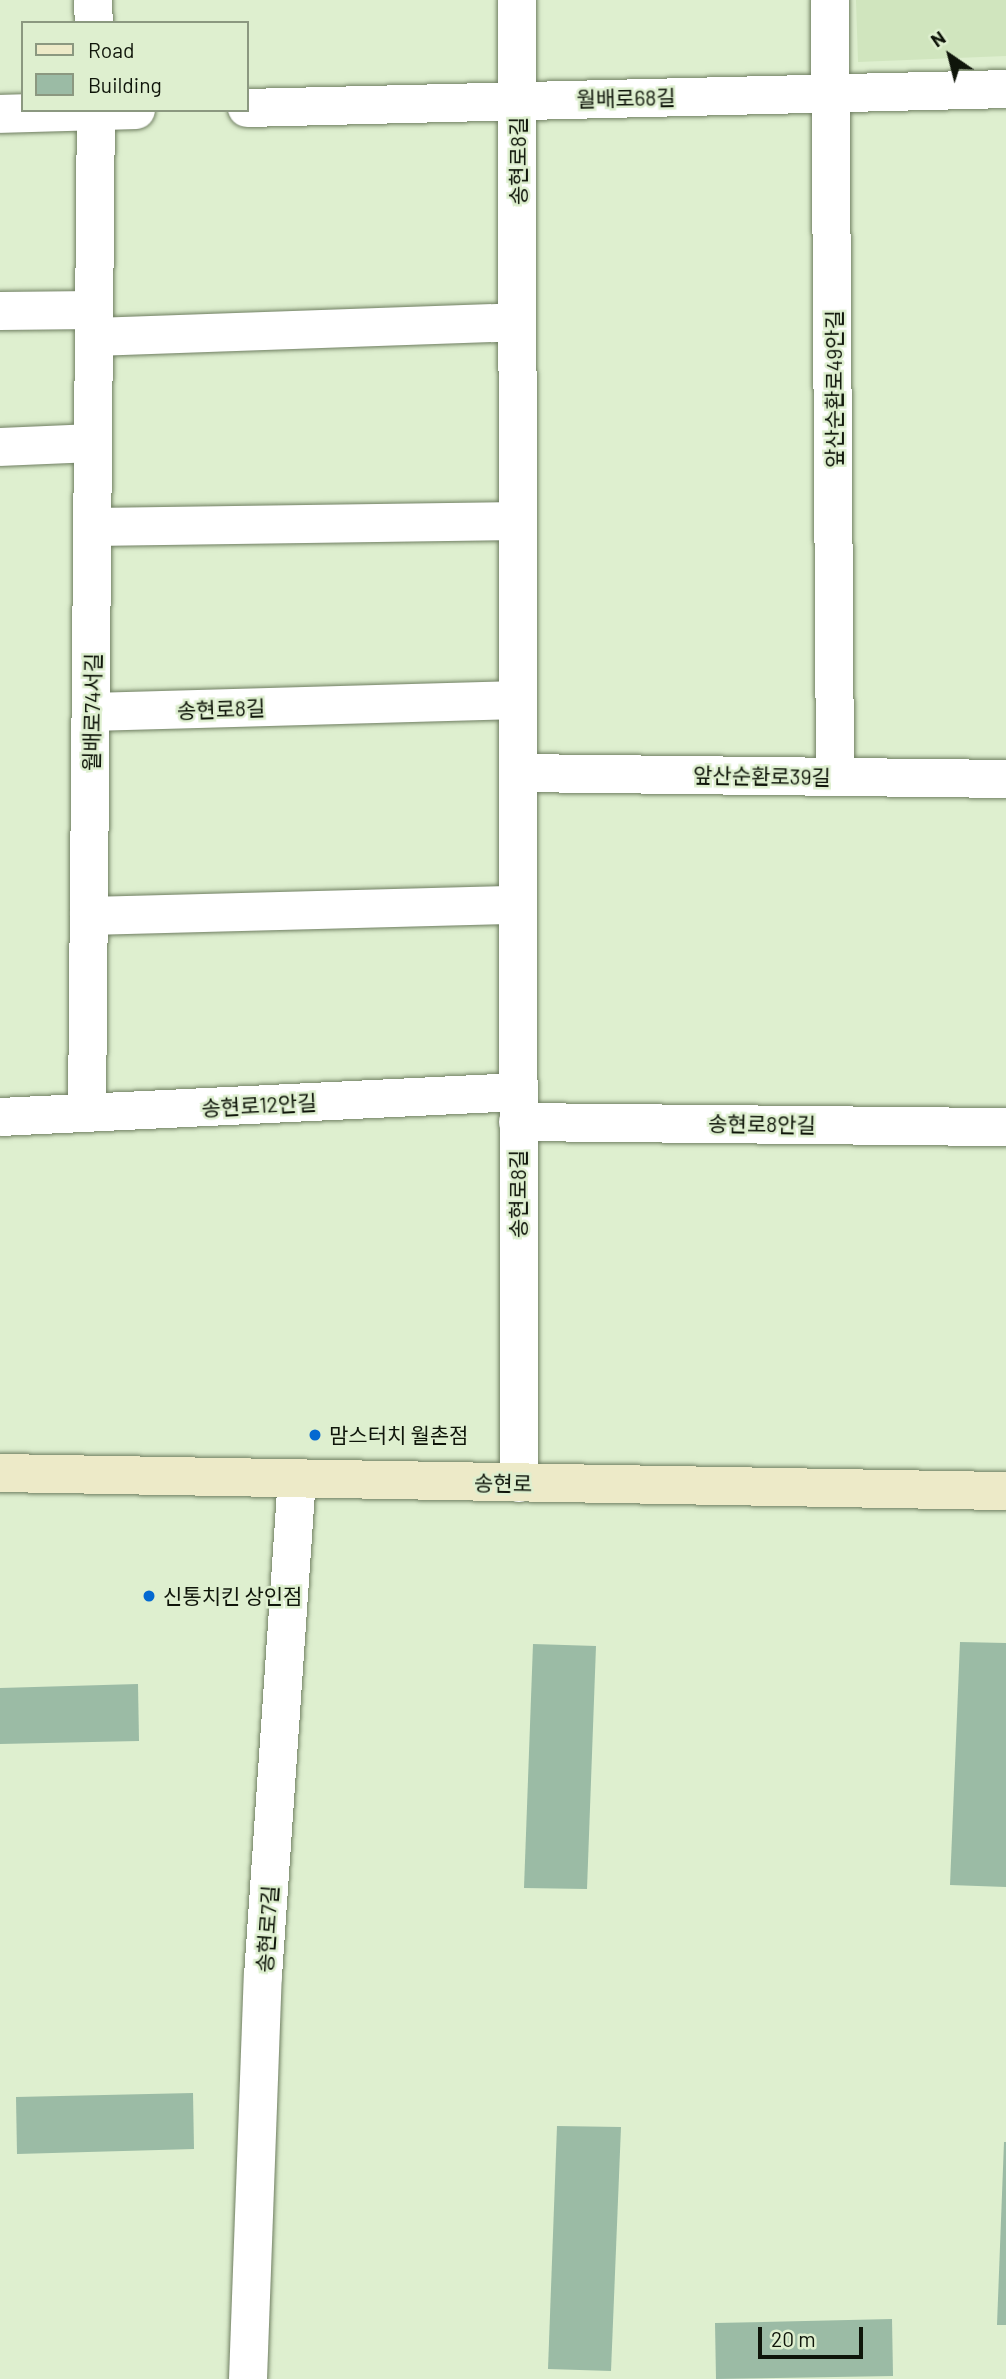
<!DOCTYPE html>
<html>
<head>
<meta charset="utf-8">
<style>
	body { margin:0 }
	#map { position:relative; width:1006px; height:2379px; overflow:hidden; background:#deefcf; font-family:Barlow,"Noto Sans KR",sans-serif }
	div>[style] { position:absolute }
	.built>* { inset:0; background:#d0e5be }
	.building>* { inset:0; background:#9bbba5 }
	.roads { filter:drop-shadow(0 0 2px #6f7e61) drop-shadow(0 0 2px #6f7e61) }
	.minor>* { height:38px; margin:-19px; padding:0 19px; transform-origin:19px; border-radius:19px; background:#fff }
	.secondary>* { height:38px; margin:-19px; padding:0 19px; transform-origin:19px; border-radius:19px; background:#edeac8 }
	.dots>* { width:19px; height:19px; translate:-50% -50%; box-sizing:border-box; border:4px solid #deefcf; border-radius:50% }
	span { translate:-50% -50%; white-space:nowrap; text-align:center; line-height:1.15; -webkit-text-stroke:5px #deefcf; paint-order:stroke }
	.street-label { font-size:21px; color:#0f150a }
	.poi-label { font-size:21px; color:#0f150a }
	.left { translate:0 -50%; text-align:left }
	.legend { position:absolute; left:21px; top:21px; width:228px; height:91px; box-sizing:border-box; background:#deefcf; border:2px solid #8b9880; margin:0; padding:9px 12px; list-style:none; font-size:21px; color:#0f150a }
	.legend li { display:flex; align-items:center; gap:14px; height:35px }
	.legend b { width:35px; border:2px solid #8b9880 }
	.north { position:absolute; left:915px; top:21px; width:70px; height:70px; -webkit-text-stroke:5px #deefcf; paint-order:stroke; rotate:325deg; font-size:19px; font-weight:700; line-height:28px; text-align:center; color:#0f150a }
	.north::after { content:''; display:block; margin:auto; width:24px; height:32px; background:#0f150a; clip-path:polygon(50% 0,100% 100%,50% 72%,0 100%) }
	.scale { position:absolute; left:758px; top:2327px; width:105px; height:32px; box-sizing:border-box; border:4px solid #0f150a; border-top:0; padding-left:9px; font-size:21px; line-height:24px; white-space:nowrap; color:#0f150a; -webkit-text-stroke:5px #deefcf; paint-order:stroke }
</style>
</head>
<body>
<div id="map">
	<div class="built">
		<div style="clip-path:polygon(856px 0,1006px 0,1006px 56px,858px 62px)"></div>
	</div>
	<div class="building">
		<div style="clip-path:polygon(960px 1642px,1006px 1643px,1006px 1887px,950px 1885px)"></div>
		<div style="clip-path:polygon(533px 1644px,596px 1646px,587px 1889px,524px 1888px)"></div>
		<div style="clip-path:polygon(138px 1684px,139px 1741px,0 1744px,0 1688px)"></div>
		<div style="clip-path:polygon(193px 2093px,194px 2149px,17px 2154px,16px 2097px)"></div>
		<div style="clip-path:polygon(557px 2126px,621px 2127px,611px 2371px,548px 2369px)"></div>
		<div style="clip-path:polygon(1004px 2142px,1006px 2142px,1006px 2325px,997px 2325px)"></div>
		<div style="clip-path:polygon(892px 2319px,893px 2376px,716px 2379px,715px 2323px)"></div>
	</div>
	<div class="roads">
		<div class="minor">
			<div style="left:93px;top:0;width:23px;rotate:88deg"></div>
			<div style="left:517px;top:0;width:1483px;rotate:89.92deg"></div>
			<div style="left:830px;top:0;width:777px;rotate:89.63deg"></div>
			<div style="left:247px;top:108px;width:759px;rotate:-1.43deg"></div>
			<div style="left:0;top:114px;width:136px;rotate:-1.7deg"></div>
			<div style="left:0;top:311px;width:94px;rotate:-0.6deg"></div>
			<div style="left:94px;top:337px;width:423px;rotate:-2deg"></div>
			<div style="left:0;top:447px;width:92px;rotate:-2.5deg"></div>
			<div style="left:94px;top:527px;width:424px;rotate:-0.8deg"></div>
			<div style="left:92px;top:712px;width:426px;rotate:-1.6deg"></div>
			<div style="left:518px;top:773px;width:488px;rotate:0.7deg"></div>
			<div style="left:89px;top:916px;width:429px;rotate:-1.5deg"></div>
			<div style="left:87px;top:1113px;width:1003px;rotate:-89.49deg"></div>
			<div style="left:0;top:1117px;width:519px;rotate:-2.76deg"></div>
			<div style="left:518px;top:1122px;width:488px;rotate:0.6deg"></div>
			<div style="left:248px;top:2379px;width:403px;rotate:-87.9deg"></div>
			<div style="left:263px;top:1976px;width:496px;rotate:-86.1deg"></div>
		</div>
		<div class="secondary">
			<div style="left:0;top:1473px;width:1006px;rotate:1.03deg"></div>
		</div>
	</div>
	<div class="dots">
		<div style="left:315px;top:1435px;background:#0469d1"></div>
		<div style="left:149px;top:1596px;background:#0469d1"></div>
	</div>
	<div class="street-label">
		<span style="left:626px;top:98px;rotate:-1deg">월배로68길</span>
		<span style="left:518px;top:161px;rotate:-90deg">송현로8길</span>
		<span style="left:834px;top:389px;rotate:-90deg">앞산순환로49안길</span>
		<span style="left:221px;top:709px;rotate:-2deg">송현로8길</span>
		<span style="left:92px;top:712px;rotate:-89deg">월배로74서길</span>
		<span style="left:762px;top:776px;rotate:1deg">앞산순환로39길</span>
		<span style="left:259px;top:1105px;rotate:-3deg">송현로12안길</span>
		<span style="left:762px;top:1124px;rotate:1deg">송현로8안길</span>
		<span style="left:518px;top:1194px;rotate:-90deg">송현로8길</span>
		<span style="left:503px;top:1483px;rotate:1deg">송현로</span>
		<span style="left:267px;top:1929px;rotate:-86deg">송현로7길</span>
	</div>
	<div class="poi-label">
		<span class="left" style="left:329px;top:1435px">맘스터치 월촌점</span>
		<span class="left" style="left:163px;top:1596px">신통치킨 상인점</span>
	</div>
	<ul class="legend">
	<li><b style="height:9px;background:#edeac8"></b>Road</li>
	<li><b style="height:19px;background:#9bbba5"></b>Building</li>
	</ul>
	<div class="north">N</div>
	<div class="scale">20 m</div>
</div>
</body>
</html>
